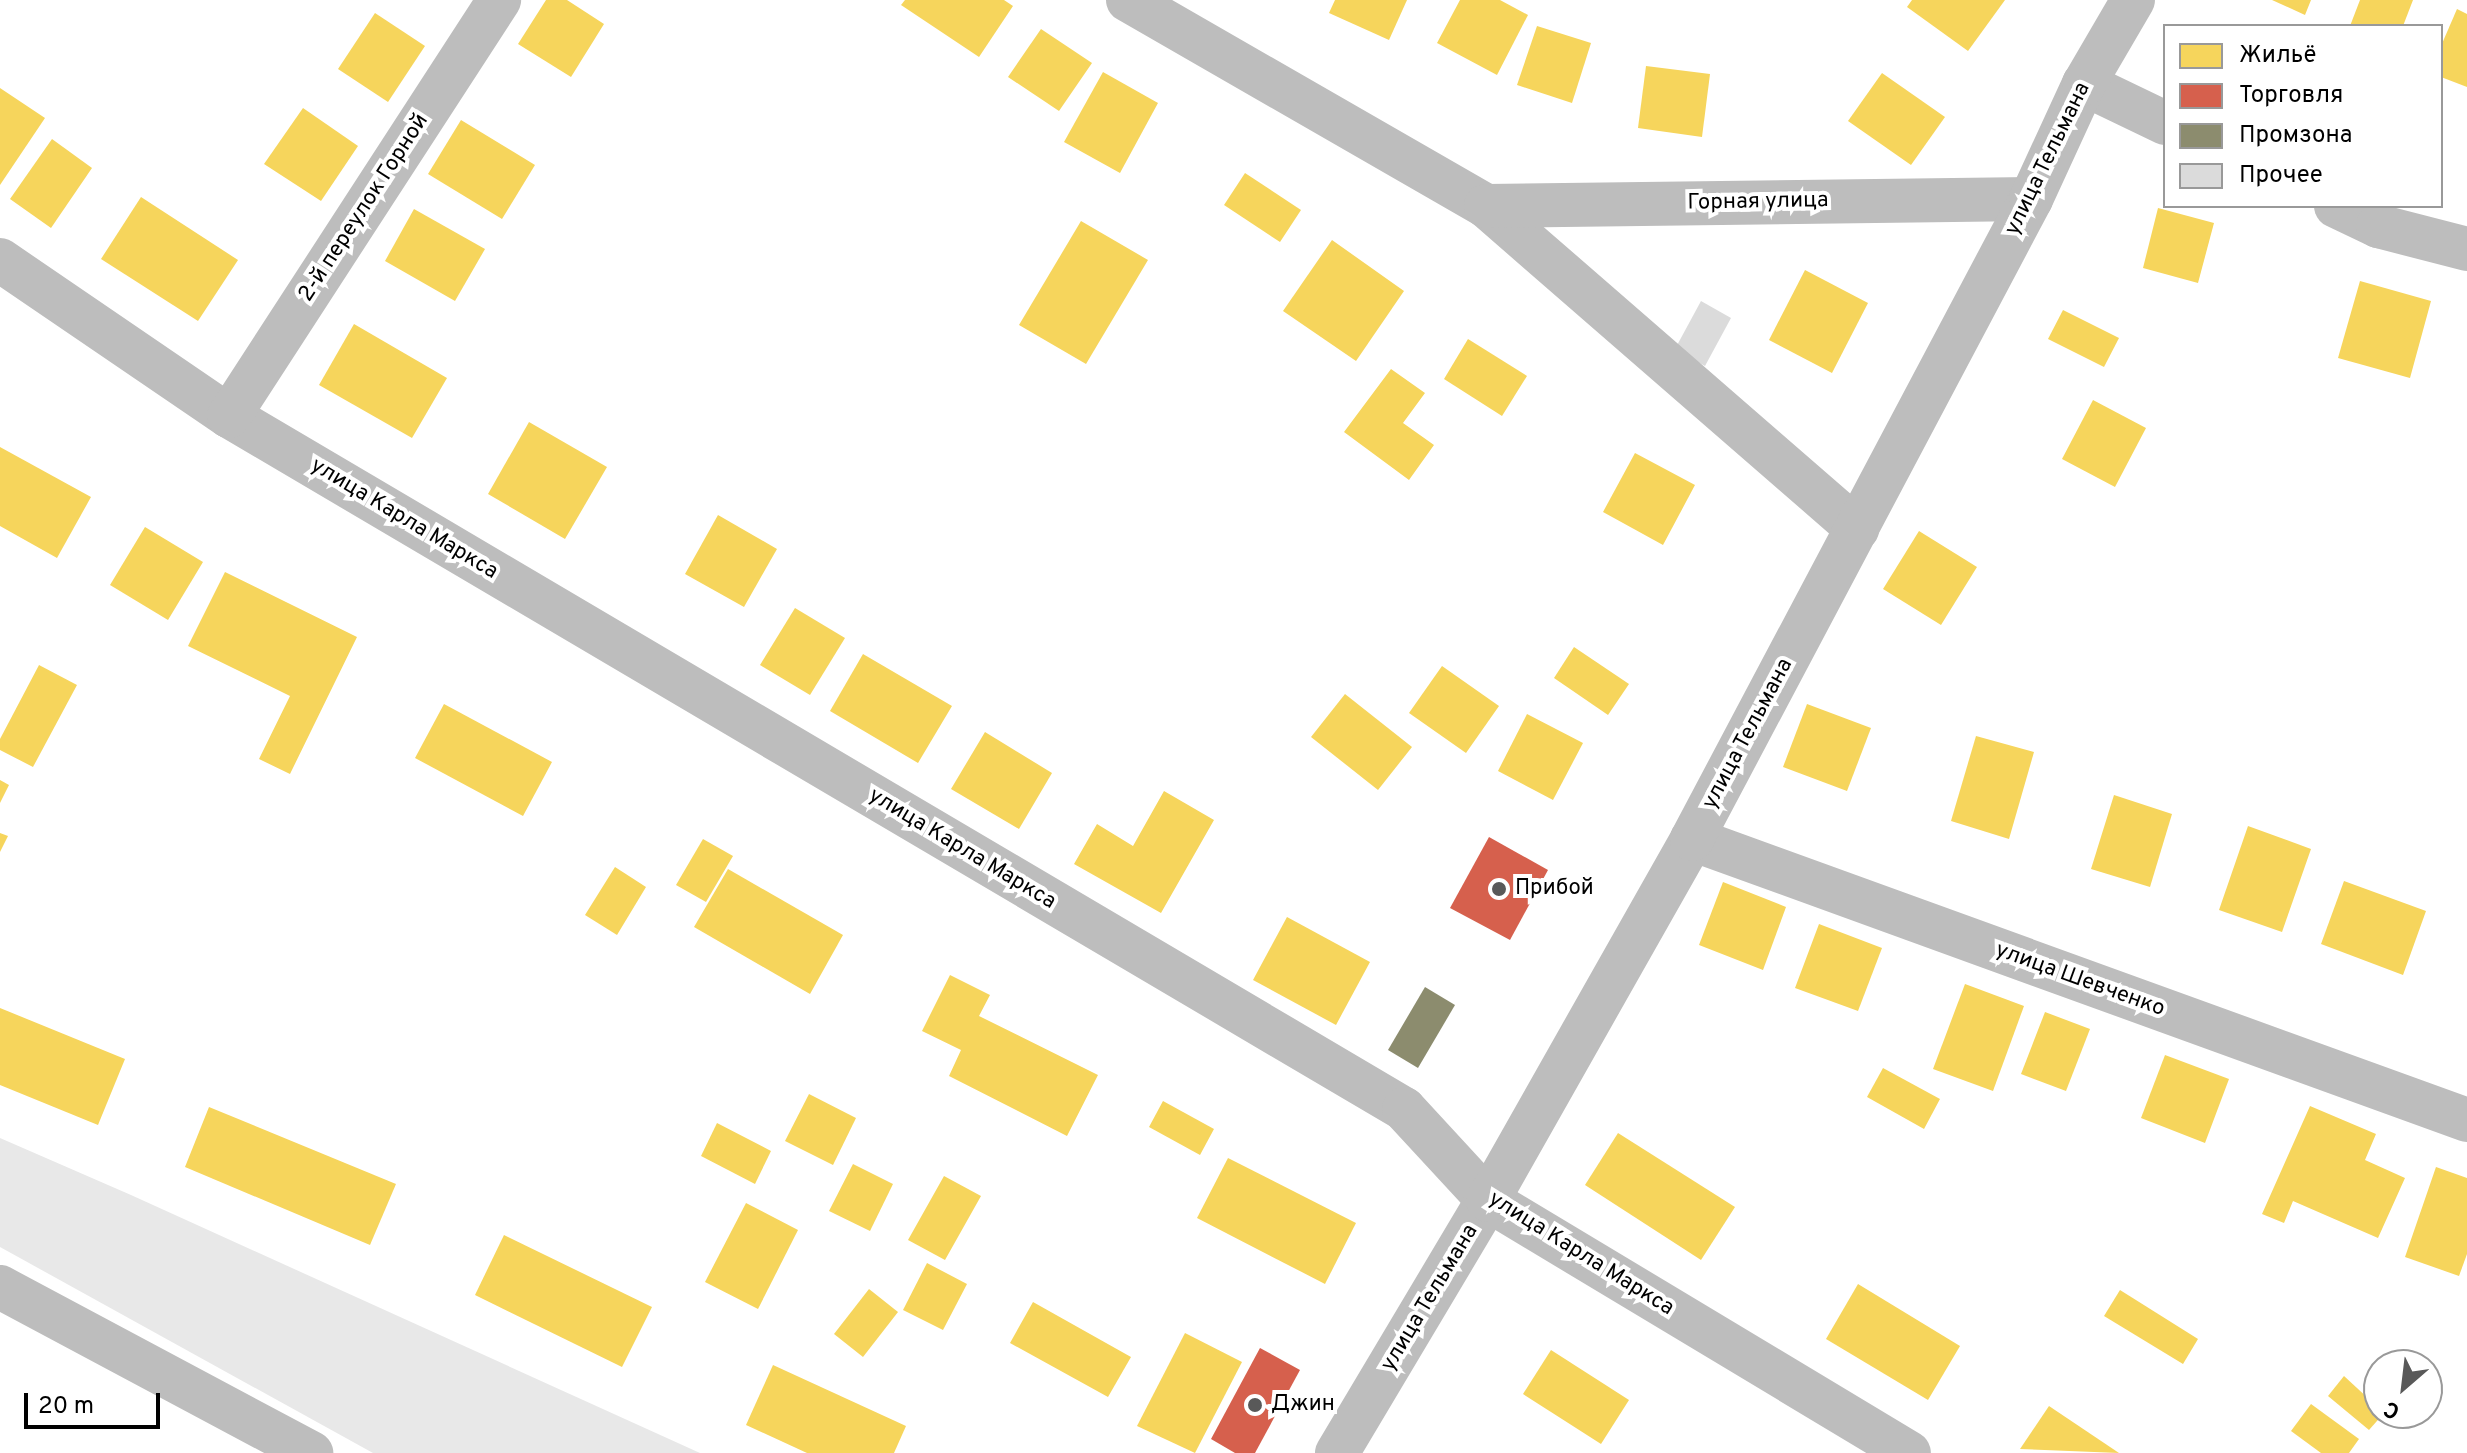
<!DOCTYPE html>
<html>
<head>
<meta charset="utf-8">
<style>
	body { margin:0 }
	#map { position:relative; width:2467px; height:1453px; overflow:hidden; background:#fff; font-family:Overpass,sans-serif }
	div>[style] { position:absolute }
	.green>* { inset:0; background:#e8e8e8 }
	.homes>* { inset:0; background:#f6d55c }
	.shops>* { inset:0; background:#d6604d }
	.industry>* { inset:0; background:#8c8c6e }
	.building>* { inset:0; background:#dbdbdb }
	.minor>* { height:44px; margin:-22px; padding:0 22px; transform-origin:22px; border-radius:22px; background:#bdbdbd }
	.dots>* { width:22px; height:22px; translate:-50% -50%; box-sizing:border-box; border:4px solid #fff; border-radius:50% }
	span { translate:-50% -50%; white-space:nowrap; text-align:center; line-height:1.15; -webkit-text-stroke:8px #fff; paint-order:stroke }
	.street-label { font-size:22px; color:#000 }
	.poi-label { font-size:22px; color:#000 }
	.left { translate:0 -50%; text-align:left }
	.legend { position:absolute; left:2163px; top:24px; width:280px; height:184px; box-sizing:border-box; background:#fff; border:2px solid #999; margin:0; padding:10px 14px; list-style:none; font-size:24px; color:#000 }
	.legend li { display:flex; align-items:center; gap:16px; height:40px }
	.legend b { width:40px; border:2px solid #999 }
	.north { position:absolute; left:2363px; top:1349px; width:80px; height:80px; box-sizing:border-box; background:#fff; border:2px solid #999; border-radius:50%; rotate:208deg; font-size:22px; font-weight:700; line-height:32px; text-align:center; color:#000 }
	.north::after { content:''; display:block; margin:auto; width:28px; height:36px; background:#595959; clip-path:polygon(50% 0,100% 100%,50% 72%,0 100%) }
	.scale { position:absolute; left:24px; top:1393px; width:136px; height:36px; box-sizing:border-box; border:4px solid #000; border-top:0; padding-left:10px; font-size:24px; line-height:28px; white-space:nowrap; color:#000; -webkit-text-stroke:6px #fff; paint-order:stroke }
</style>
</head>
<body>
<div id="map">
	<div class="green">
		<div style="clip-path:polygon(0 1138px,131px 1195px,700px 1453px,373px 1453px,0 1247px)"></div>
	</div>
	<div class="homes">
		<div style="clip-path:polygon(546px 0,567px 0,604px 24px,571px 77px,518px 44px)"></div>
		<div style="clip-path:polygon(905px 0,1004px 0,1013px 6px,979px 57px,901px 5px)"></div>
		<div style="clip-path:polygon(1335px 0,1407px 0,1389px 40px,1329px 13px)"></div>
		<div style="clip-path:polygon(1460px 0,1500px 0,1528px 15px,1497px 75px,1437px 43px)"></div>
		<div style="clip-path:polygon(1912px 0,2005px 0,1968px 51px,1907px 7px)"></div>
		<div style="clip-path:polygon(2272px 0,2311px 0,2305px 15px)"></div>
		<div style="clip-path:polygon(2360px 0,2413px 0,2403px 26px,2350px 26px)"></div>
		<div style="clip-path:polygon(2457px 9px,2467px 14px,2467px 87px,2441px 77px,2441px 46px)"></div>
		<div style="clip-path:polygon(375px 13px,425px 46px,388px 102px,338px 69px)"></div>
		<div style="clip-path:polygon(1537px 26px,1591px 43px,1572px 103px,1517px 85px)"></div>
		<div style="clip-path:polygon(1041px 29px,1092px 63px,1059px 111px,1008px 77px)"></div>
		<div style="clip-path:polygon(1646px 66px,1710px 74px,1702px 137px,1638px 128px)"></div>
		<div style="clip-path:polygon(1103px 72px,1158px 103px,1120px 173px,1064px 142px)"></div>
		<div style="clip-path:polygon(1882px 73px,1945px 117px,1911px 165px,1848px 121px)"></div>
		<div style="clip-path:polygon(0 88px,45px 118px,0 185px)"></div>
		<div style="clip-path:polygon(303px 108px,358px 146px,321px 201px,264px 164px)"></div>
		<div style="clip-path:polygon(461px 120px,535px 165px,502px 219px,428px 174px)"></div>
		<div style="clip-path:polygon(52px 139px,92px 168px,51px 228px,10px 199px)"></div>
		<div style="clip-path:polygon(1245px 173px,1301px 210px,1280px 242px,1224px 205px)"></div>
		<div style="clip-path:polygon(141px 197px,238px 260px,198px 321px,101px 259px)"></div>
		<div style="clip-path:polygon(2158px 208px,2214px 223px,2198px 283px,2143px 268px)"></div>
		<div style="clip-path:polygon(414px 209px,485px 249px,455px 301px,385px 261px)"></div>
		<div style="clip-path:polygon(1081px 221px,1148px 260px,1086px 364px,1019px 325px)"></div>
		<div style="clip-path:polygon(1332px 240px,1404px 291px,1356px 361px,1283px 311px)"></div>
		<div style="clip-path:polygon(1805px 270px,1868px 303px,1832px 373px,1769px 340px)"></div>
		<div style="clip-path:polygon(2360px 281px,2431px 301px,2410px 378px,2338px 358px)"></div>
		<div style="clip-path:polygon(2063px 310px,2119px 338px,2104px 367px,2048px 339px)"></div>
		<div style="clip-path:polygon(354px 324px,447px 378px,412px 438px,319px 385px)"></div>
		<div style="clip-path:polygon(1468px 339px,1527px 376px,1502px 416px,1444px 379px)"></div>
		<div style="clip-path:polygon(1391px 369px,1425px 393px,1403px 423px,1434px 445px,1409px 480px,1344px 432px)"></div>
		<div style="clip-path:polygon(2093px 400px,2146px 428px,2115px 487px,2062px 459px)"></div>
		<div style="clip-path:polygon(529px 422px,607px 467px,565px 539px,488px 494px)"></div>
		<div style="clip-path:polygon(0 447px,91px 497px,57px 558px,0 526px)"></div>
		<div style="clip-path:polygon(1635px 453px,1695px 485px,1663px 545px,1603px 512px)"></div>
		<div style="clip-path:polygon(718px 515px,777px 549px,744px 607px,685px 574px)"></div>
		<div style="clip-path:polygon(145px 527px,203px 562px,168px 620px,110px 585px)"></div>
		<div style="clip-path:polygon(1919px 531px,1977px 567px,1941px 625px,1883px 589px)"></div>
		<div style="clip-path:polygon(225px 572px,357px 637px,290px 774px,259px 759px,290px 696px,188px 646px)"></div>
		<div style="clip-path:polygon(795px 608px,845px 638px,810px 695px,760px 665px)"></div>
		<div style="clip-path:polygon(1574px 647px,1629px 684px,1608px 715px,1554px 678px)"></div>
		<div style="clip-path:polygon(863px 654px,952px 706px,918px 763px,830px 711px)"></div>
		<div style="clip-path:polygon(39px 665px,77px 685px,33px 767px,0 750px,0 739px)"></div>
		<div style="clip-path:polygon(1442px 666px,1499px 706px,1466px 753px,1409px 713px)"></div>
		<div style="clip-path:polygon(1345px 694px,1412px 747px,1378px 790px,1311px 737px)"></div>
		<div style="clip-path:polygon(444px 704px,552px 762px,523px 816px,415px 758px)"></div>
		<div style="clip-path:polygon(1807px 704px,1871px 728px,1847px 791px,1783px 767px)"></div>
		<div style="clip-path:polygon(1527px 714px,1583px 743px,1553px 800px,1498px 771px)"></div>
		<div style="clip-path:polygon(985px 732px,1052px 773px,1019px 829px,951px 789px)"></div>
		<div style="clip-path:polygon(1976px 736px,2034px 752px,2009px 839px,1951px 821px)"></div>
		<div style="clip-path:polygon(0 780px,9px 785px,0 803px)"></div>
		<div style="clip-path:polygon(1164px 791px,1214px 820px,1161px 913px,1074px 864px,1097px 824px,1133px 846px)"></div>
		<div style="clip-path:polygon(2114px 795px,2172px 814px,2150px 887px,2091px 869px)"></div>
		<div style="clip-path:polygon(2248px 826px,2311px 849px,2282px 932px,2219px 910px)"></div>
		<div style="clip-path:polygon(0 833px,8px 836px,0 852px)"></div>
		<div style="clip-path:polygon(703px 839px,733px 856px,706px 902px,676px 885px)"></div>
		<div style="clip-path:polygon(615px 867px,646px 887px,617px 935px,585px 915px)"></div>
		<div style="clip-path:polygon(728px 869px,843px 935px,810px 994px,694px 927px)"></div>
		<div style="clip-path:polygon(2344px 881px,2426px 911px,2403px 975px,2321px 944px)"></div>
		<div style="clip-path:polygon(1723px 882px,1786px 907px,1763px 970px,1699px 945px)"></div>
		<div style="clip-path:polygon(1287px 917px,1370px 962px,1336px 1025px,1253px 980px)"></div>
		<div style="clip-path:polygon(1819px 924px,1882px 948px,1858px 1011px,1795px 988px)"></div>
		<div style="clip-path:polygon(950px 975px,990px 995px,979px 1016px,1098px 1075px,1067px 1136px,949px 1076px,961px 1050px,922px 1031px)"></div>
		<div style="clip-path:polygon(1965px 984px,2024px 1006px,1993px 1091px,1933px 1069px)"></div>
		<div style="clip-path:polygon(0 1008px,125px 1059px,98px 1125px,0 1085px)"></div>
		<div style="clip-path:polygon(2045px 1012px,2090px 1029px,2066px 1091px,2021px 1074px)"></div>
		<div style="clip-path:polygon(2165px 1055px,2229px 1079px,2205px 1143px,2141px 1118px)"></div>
		<div style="clip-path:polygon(1883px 1068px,1940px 1099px,1924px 1129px,1867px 1097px)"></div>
		<div style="clip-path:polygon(809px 1094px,856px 1118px,833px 1165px,785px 1141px)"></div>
		<div style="clip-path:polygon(1163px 1101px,1214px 1129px,1200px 1155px,1149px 1127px)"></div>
		<div style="clip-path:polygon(2310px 1106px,2376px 1134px,2365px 1160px,2405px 1178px,2378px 1238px,2293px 1201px,2284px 1223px,2262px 1214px)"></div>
		<div style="clip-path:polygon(209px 1107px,396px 1184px,370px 1245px,185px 1167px)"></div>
		<div style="clip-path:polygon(717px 1123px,771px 1151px,755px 1184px,701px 1156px)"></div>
		<div style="clip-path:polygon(1618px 1133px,1735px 1207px,1701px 1260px,1585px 1185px)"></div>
		<div style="clip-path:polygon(1228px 1158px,1356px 1223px,1325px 1284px,1197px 1218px)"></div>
		<div style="clip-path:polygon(853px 1164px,893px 1184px,870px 1231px,829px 1211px)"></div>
		<div style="clip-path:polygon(2436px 1167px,2467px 1178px,2467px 1254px,2459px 1276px,2405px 1257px)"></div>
		<div style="clip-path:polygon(944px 1176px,981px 1196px,945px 1260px,908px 1240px)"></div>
		<div style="clip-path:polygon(746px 1203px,798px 1230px,758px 1309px,705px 1282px)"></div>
		<div style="clip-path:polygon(504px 1235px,652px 1307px,622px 1367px,475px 1295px)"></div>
		<div style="clip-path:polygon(927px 1263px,967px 1284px,943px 1330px,903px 1310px)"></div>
		<div style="clip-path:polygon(1858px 1284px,1960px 1346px,1928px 1400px,1826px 1339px)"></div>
		<div style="clip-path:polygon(869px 1289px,898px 1312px,863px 1357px,834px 1334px)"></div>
		<div style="clip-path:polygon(2120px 1290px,2198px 1339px,2183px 1364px,2104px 1316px)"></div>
		<div style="clip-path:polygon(1033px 1302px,1131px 1357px,1108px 1397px,1010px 1343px)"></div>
		<div style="clip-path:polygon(1185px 1333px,1242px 1362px,1195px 1453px,1137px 1426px)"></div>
		<div style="clip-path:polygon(1551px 1350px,1629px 1400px,1601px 1444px,1523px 1394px)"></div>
		<div style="clip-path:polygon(773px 1365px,906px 1426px,894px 1453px,807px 1453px,746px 1425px)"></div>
		<div style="clip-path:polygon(2344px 1376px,2384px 1413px,2369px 1430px,2328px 1396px)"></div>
		<div style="clip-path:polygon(2311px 1404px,2359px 1439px,2349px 1453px,2321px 1453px,2291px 1431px)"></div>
		<div style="clip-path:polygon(2049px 1406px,2119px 1453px,2020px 1449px)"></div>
	</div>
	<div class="shops">
		<div style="clip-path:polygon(1489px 837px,1548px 870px,1510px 940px,1450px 908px)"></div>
		<div style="clip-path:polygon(1260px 1348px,1300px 1370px,1255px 1453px,1235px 1453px,1211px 1439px)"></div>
	</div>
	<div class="industry">
		<div style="clip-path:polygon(1425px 987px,1455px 1005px,1418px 1068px,1388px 1050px)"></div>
	</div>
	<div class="building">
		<div style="clip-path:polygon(1701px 301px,1731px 318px,1705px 366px,1675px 349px)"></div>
	</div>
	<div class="minor">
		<div style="left:1128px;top:0;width:413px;rotate:29.9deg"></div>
		<div style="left:1486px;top:206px;width:492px;rotate:41deg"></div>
		<div style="left:2084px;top:84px;width:90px;rotate:25.7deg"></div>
		<div style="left:1486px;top:206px;width:545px;rotate:-0.74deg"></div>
		<div style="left:2336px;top:206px;width:47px;rotate:25.5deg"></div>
		<div style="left:2378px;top:226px;width:92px;rotate:14.5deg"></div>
		<div style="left:0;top:260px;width:277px;rotate:34.3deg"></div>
		<div style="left:229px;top:416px;width:1364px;rotate:30.53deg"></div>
		<div style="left:1404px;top:1109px;width:124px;rotate:47.3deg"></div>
		<div style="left:1488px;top:1200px;width:491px;rotate:31deg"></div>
		<div style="left:229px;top:416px;width:496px;rotate:-57deg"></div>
		<div style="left:1692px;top:839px;width:824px;rotate:19.93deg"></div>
		<div style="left:0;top:1287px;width:353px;rotate:28.1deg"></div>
		<div style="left:1337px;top:1453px;width:295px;rotate:-59.2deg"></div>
		<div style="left:1488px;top:1200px;width:415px;rotate:-60.5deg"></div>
		<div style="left:1692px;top:839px;width:724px;rotate:-62.09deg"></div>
		<div style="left:2031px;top:199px;width:127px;rotate:-65.3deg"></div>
		<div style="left:2084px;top:84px;width:97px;rotate:-59.7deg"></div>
	</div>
	<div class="dots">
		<div style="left:1499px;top:889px;background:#595959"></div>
		<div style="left:1255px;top:1405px;background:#595959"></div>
	</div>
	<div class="street-label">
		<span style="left:2048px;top:159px;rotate:-64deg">улица Тельмана</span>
		<span style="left:1758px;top:202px;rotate:-1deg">Горная улица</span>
		<span style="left:364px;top:208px;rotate:-57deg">2-й переулок Горной</span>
		<span style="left:404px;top:519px;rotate:31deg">улица Карла Маркса</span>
		<span style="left:1748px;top:734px;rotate:-62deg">улица Тельмана</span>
		<span style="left:962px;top:849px;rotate:31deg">улица Карла Маркса</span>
		<span style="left:2080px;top:980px;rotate:20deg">улица Шевченко</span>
		<span style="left:1581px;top:1254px;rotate:32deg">улица Карла Маркса</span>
		<span style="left:1430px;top:1298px;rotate:-59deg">улица Тельмана</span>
	</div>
	<div class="poi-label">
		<span class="left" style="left:1515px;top:889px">Прибой</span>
		<span class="left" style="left:1271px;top:1405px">Джин</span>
	</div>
	<ul class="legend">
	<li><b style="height:22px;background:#f6d55c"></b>Жильё</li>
	<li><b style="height:22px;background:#d6604d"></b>Торговля</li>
	<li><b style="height:22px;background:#8c8c6e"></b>Промзона</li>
	<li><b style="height:22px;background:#dbdbdb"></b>Прочее</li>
	</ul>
	<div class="north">С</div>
	<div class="scale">20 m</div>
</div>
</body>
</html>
